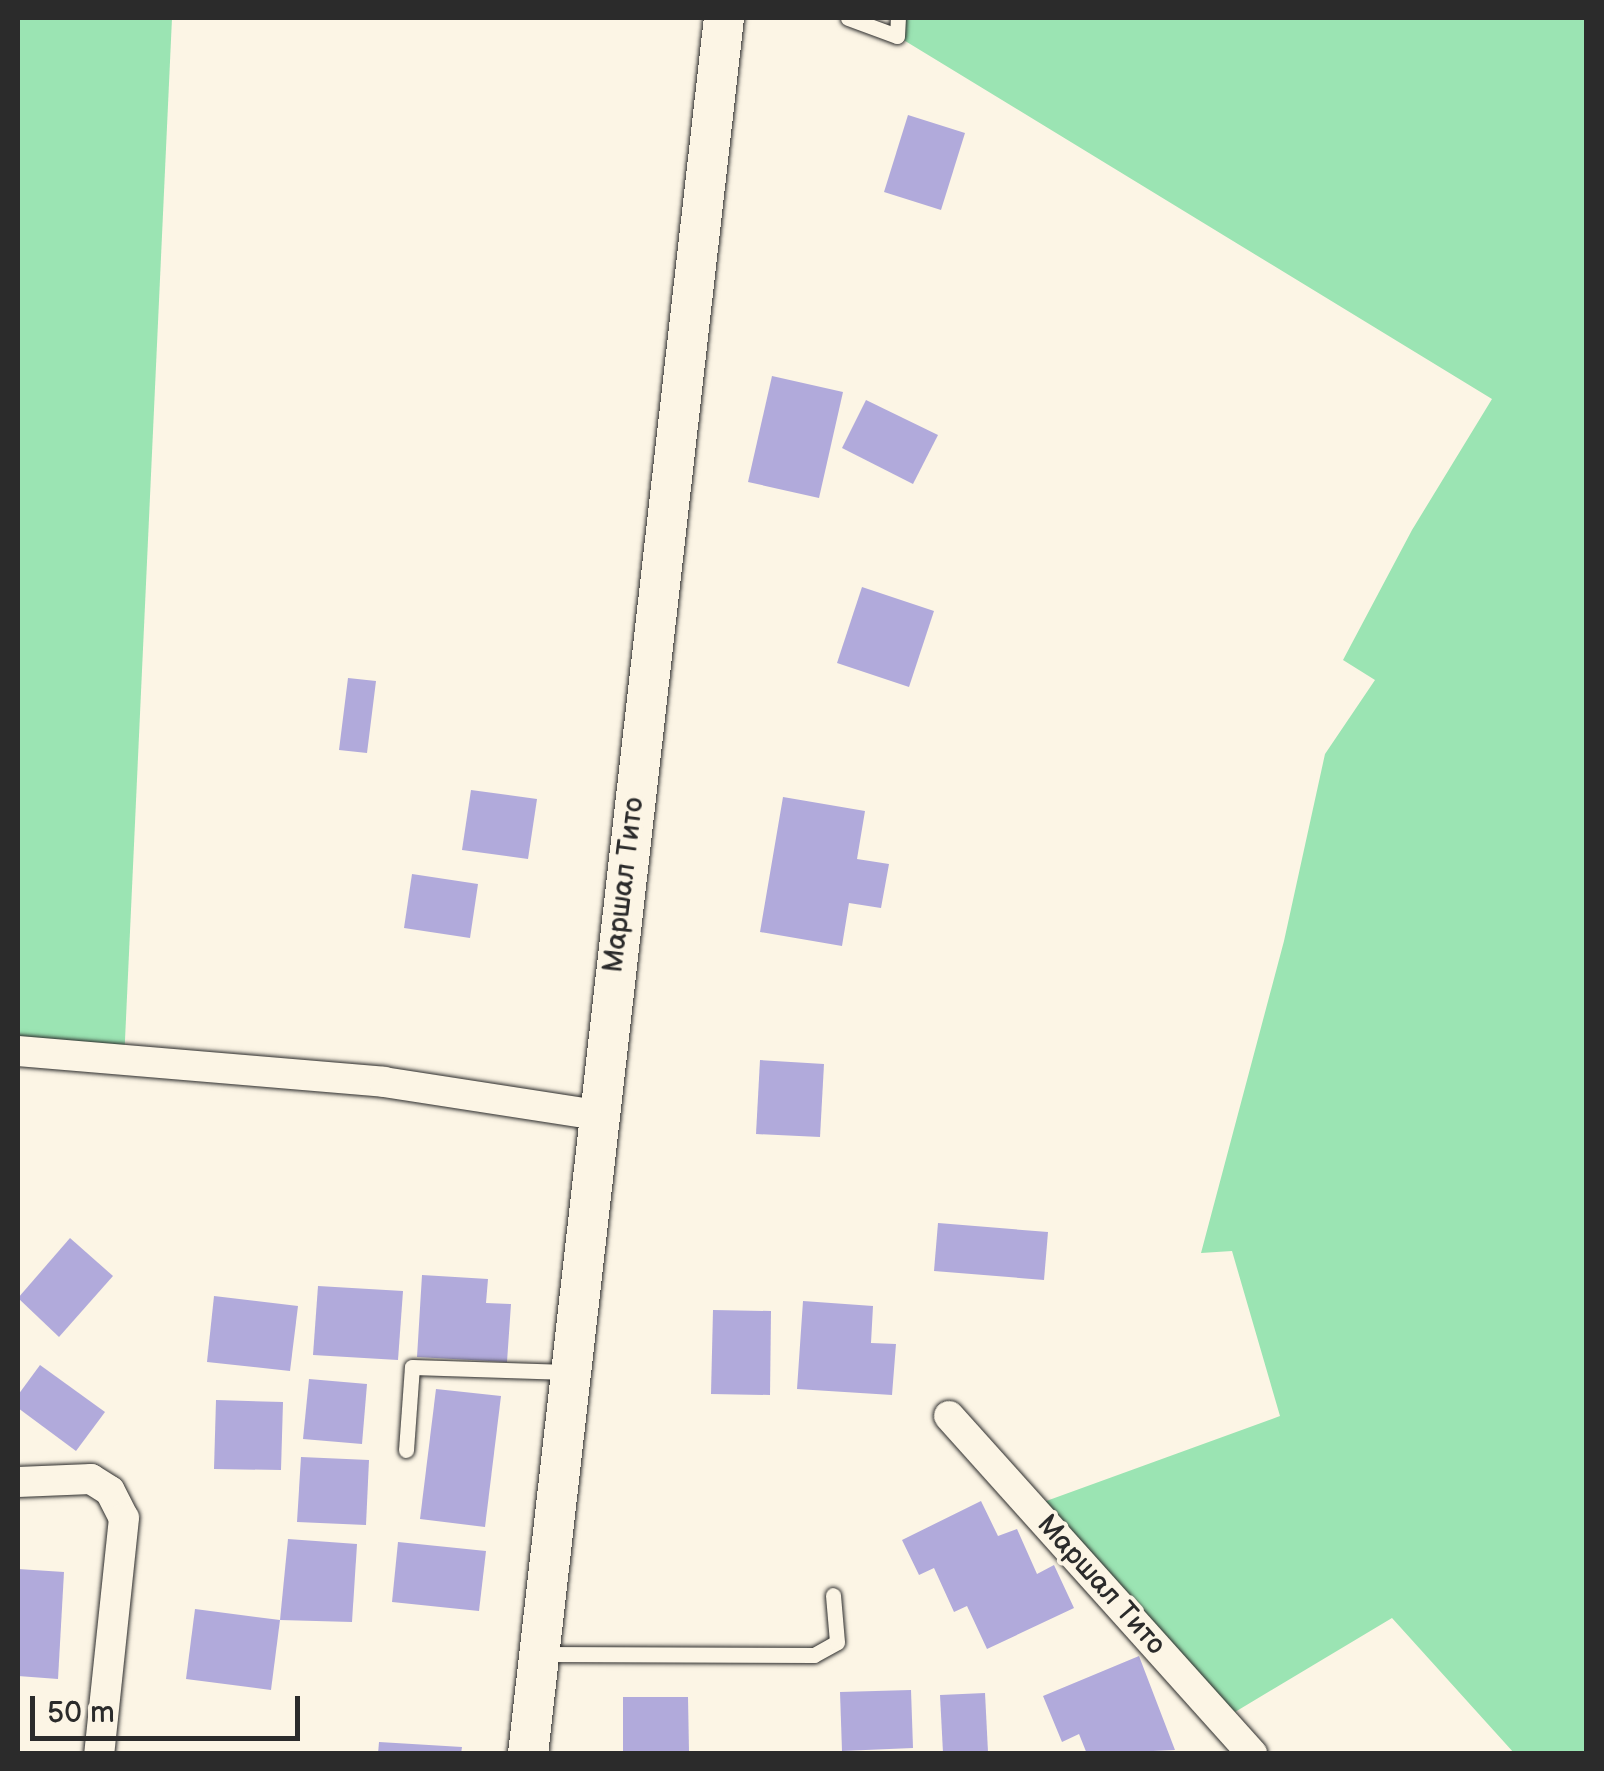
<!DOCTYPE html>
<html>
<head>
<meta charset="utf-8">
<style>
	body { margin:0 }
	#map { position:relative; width:1604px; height:1771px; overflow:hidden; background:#fcf5e5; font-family:"Balsamiq Sans",sans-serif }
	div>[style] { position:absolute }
	.green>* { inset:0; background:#9be4b3 }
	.building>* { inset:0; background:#b1aadb }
	.roads { filter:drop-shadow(0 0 2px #2b2b2b) drop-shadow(0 0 2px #2b2b2b) }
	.lane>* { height:15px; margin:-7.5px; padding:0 7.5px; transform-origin:7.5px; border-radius:7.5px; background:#fcf5e5 }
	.street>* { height:30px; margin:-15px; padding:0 15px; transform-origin:15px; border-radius:15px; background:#fcf5e5 }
	.secondary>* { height:40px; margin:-20px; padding:0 20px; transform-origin:20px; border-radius:20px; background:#fcf5e5 }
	span { translate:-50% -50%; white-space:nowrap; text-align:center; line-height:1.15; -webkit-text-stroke:8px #fcf5e5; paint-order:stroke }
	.street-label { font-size:28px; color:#2b2b2b }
	.frame { position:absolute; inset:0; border:20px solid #2b2b2b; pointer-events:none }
	.scale { position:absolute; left:30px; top:1696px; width:270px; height:45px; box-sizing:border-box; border:5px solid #2b2b2b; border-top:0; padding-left:12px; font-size:30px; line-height:35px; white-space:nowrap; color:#2b2b2b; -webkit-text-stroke:8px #fcf5e5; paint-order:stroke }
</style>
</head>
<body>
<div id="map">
	<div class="green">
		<div style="clip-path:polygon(18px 18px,172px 18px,124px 1062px,18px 1051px)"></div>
		<div style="clip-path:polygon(898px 18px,1586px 18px,1586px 1753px,1514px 1753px,1392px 1618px,1230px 1715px,1038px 1504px,1280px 1416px,1232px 1251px,1201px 1253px,1284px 941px,1325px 754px,1375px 680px,1343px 660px,1412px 530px,1492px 399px,897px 36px)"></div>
	</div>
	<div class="building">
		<div style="clip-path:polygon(908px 115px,965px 133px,941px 210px,884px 192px)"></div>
		<div style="clip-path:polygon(772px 376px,843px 392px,819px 498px,748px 482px)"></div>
		<div style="clip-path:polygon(866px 400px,938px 435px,913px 484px,842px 448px)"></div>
		<div style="clip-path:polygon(862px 587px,934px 611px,909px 687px,837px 663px)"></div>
		<div style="clip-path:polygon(348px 678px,376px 681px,367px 753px,339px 750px)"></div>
		<div style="clip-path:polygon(471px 790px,537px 799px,528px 859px,462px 850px)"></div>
		<div style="clip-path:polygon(783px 797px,865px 811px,857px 859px,889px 864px,881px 908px,849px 903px,842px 946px,760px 932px)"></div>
		<div style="clip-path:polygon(412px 874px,478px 884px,470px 938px,404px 928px)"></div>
		<div style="clip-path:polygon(760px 1060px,824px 1064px,820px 1137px,756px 1134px)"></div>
		<div style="clip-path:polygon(938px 1223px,1048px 1232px,1044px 1280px,934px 1271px)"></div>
		<div style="clip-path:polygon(70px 1238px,113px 1276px,59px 1337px,18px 1298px)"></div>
		<div style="clip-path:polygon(422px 1275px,488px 1279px,486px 1303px,511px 1304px,507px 1362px,417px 1357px)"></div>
		<div style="clip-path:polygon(318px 1286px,403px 1291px,398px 1360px,313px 1355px)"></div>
		<div style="clip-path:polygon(214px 1296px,298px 1306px,290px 1371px,207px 1362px)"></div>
		<div style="clip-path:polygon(803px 1301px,873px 1306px,871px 1343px,896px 1344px,892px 1395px,797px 1389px)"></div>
		<div style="clip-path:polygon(713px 1310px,771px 1311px,770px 1395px,711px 1394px)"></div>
		<div style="clip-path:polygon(40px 1365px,105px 1412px,76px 1451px,18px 1408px,18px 1395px)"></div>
		<div style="clip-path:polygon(309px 1379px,367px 1384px,362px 1444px,303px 1439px)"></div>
		<div style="clip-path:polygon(436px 1389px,501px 1396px,485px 1527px,420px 1519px)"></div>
		<div style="clip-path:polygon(216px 1400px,283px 1402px,281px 1470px,214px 1469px)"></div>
		<div style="clip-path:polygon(301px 1457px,369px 1460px,366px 1525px,297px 1522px)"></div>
		<div style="clip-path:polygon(981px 1501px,998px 1536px,1017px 1529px,1037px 1574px,1054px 1565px,1074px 1608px,987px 1649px,967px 1606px,954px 1612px,934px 1568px,919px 1575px,902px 1540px)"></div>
		<div style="clip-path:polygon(288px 1539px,357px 1544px,352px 1622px,280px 1620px)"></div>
		<div style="clip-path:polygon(398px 1542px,486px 1551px,479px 1611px,392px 1602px)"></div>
		<div style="clip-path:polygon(18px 1569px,64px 1572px,58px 1679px,18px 1676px)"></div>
		<div style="clip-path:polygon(195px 1609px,280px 1620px,271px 1690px,186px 1679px)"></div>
		<div style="clip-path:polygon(1139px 1656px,1175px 1750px,1087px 1754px,1079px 1734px,1062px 1742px,1043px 1696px)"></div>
		<div style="clip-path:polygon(911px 1690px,913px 1748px,842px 1751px,840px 1692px)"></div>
		<div style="clip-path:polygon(985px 1693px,988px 1752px,943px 1753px,940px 1695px)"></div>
		<div style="clip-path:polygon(623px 1697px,688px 1697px,689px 1752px,623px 1752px)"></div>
		<div style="clip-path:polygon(379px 1742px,462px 1747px,461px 1754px,378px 1754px)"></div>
	</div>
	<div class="roads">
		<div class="lane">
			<div style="left:848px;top:18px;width:52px;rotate:20.2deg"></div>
			<div style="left:897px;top:36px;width:18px;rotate:-87deg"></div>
			<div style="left:406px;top:1450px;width:83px;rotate:-85.9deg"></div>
			<div style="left:412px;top:1367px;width:156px;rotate:1.8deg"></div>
			<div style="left:541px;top:1654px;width:273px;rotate:0.2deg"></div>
			<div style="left:814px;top:1655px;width:26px;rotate:-29deg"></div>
			<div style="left:837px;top:1642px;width:47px;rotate:-94.9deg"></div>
		</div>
		<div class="street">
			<div style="left:18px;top:1051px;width:367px;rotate:4.8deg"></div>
			<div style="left:384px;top:1082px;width:217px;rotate:8.8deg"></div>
			<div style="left:949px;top:1416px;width:454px;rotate:48.1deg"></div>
			<div style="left:18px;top:1482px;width:73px;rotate:-2.4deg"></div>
			<div style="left:91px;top:1479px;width:22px;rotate:32deg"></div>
			<div style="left:110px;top:1491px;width:30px;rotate:63deg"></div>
			<div style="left:124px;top:1518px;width:237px;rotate:96deg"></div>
		</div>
		<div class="secondary">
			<div style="left:528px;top:1754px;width:1747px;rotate:-83.56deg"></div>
		</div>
	</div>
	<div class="street-label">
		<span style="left:624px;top:885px;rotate:-83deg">Маршал Тито</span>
		<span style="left:1101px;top:1585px;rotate:48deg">Маршал Тито</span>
	</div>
	<div class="frame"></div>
	<div class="scale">50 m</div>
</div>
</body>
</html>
